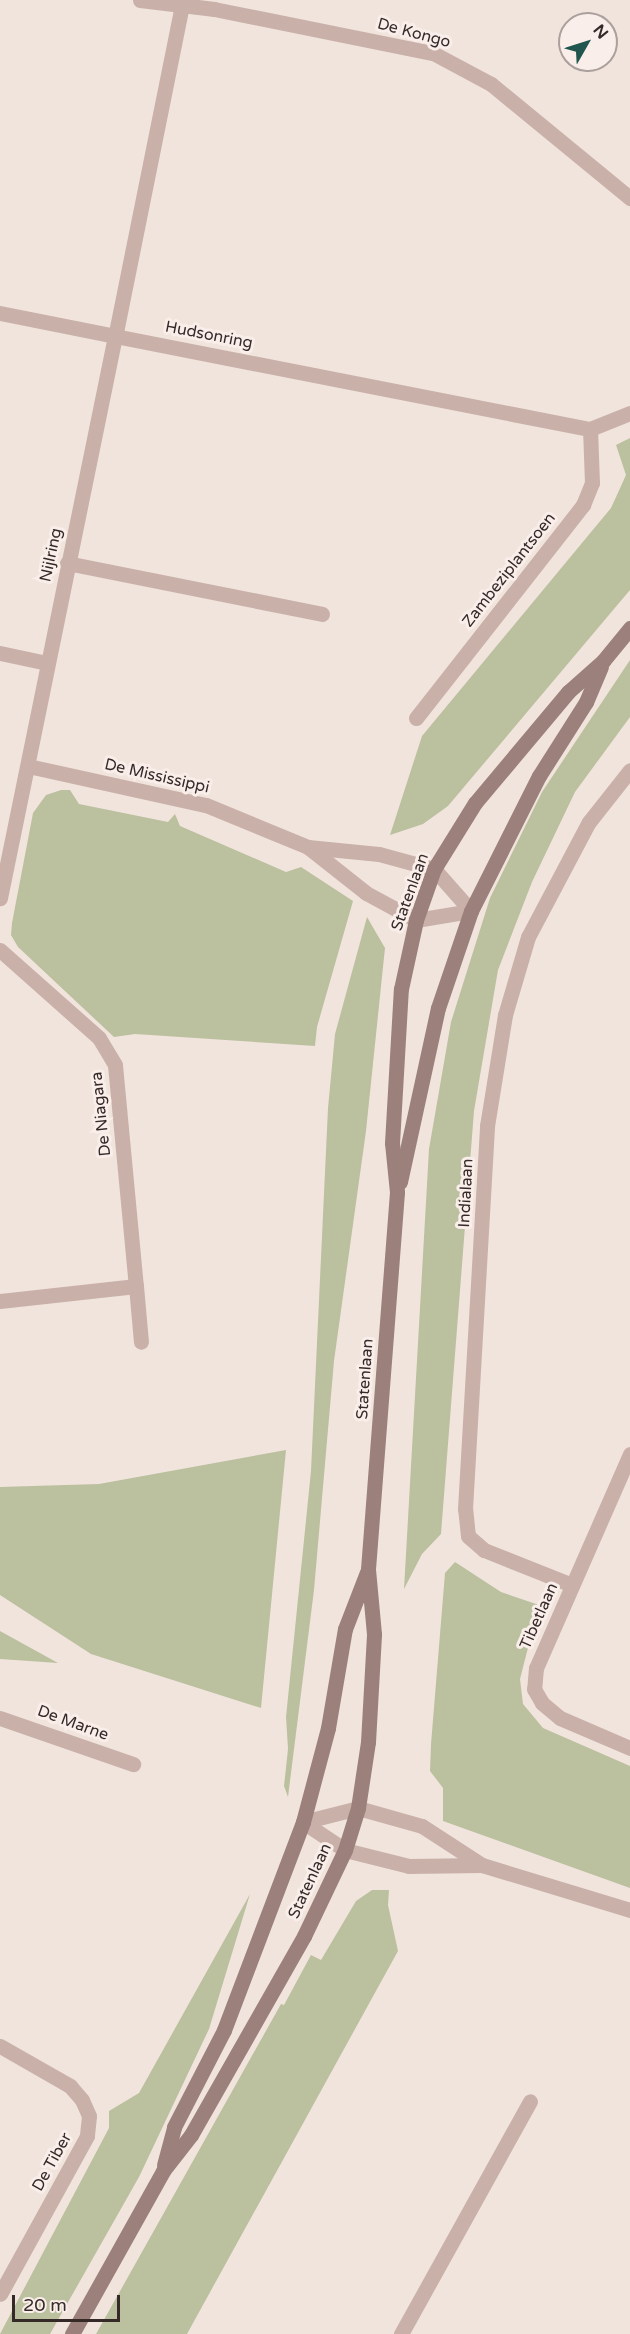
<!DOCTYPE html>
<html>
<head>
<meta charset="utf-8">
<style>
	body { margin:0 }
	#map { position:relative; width:630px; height:2334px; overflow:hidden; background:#f1e4dd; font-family:"Varela Round",sans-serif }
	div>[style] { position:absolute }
	.green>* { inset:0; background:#bbc09e }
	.service>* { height:15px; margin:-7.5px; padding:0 7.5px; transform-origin:7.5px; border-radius:7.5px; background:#c9b1a9 }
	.minor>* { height:15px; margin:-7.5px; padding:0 7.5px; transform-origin:7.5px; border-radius:7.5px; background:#c9b1a9 }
	.secondary>* { height:15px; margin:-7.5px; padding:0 7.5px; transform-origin:7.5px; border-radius:7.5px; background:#9c807b }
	span { translate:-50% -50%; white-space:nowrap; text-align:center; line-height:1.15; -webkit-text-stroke:6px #f9eee9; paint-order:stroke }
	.street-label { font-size:16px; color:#362a29 }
	.north { position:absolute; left:558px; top:12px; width:60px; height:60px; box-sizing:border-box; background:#f9eee9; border:2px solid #aba09c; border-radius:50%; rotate:51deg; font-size:16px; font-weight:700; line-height:24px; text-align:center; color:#362a29 }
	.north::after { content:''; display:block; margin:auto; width:21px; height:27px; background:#20564e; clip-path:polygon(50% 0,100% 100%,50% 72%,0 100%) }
	.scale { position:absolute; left:12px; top:2295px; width:108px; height:27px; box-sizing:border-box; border:3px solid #362a29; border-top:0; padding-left:8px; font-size:18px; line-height:21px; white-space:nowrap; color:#362a29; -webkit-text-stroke:4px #f9eee9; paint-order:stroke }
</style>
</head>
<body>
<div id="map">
	<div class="green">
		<div style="clip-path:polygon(630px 438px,630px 590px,448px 806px,423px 824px,390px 835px,422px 736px,611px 508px,626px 475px,616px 445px)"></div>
		<div style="clip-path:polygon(630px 660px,630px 717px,575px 792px,532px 882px,498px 970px,474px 1111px,441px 1534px,422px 1554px,404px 1589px,429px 1149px,451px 1022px,490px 898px,542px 792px)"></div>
		<div style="clip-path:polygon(61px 790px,70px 790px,79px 804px,168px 822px,175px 814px,180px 826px,286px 872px,301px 867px,353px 901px,317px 1027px,315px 1046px,135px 1034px,114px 1037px,18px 947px,11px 935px,12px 923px,33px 813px,46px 795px)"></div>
		<div style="clip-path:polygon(367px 917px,385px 948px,366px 1131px,334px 1361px,314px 1590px,288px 1797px,284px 1786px,288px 1749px,286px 1717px,311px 1471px,328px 1108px,335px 1034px)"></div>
		<div style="clip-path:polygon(286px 1450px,261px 1708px,91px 1654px,0 1595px,0 1487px,99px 1484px)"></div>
		<div style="clip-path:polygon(455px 1562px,501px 1592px,539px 1605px,520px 1679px,523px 1704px,543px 1728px,630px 1766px,630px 1888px,443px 1821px,443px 1788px,430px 1771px,431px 1744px,445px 1573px)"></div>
		<div style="clip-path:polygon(0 1631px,58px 1663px,0 1659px)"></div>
		<div style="clip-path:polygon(372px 1890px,389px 1890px,388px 1905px,398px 1951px,187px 2334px,96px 2334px,281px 2004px,284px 2005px,311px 1955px,321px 1960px,356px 1901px)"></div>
		<div style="clip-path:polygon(250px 1894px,209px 2029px,139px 2177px,50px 2334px,0 2334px,109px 2128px,109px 2111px,139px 2093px)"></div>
	</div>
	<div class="service">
		<div style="left:67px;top:563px;width:260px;rotate:11.3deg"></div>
		<div style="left:401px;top:2334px;width:266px;rotate:-61deg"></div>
	</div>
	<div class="minor">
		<div style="left:140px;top:0;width:75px;rotate:6.9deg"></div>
		<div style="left:214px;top:9px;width:223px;rotate:11.4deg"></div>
		<div style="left:433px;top:53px;width:66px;rotate:28.1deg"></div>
		<div style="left:491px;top:84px;width:180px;rotate:39.4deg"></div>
		<div style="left:183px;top:0;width:343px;rotate:101.4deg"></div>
		<div style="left:115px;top:336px;width:484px;rotate:11.1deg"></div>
		<div style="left:590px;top:429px;width:43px;rotate:-21.8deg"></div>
		<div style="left:0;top:313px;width:117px;rotate:11.3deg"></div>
		<div style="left:115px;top:336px;width:574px;rotate:101.56deg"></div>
		<div style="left:0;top:653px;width:48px;rotate:12deg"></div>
		<div style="left:416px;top:718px;width:271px;rotate:-51.9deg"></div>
		<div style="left:583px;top:505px;width:24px;rotate:-68deg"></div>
		<div style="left:592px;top:483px;width:54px;rotate:-92.1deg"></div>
		<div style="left:28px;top:766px;width:182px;rotate:12.4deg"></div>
		<div style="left:206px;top:805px;width:110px;rotate:22.4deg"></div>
		<div style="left:308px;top:847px;width:74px;rotate:38.4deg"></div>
		<div style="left:366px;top:893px;width:57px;rotate:28.4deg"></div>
		<div style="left:416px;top:920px;width:56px;rotate:-9.3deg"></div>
		<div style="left:308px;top:847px;width:71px;rotate:5.6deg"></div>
		<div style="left:379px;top:854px;width:57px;rotate:15.3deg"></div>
		<div style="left:434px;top:869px;width:56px;rotate:48.6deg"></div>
		<div style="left:0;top:950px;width:132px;rotate:41.6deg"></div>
		<div style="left:99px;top:1038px;width:31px;rotate:59deg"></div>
		<div style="left:115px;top:1065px;width:222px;rotate:84.6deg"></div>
		<div style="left:136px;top:1286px;width:137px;rotate:173.7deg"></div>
		<div style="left:136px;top:1286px;width:56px;rotate:84.9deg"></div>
		<div style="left:630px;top:1454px;width:234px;rotate:113.7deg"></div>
		<div style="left:536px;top:1668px;width:21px;rotate:95deg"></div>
		<div style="left:534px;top:1689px;width:16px;rotate:60deg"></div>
		<div style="left:542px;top:1703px;width:23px;rotate:40deg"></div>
		<div style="left:560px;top:1718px;width:76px;rotate:23.2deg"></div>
		<div style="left:572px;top:1585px;width:95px;rotate:-158.3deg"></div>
		<div style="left:484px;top:1550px;width:21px;rotate:-139deg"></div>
		<div style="left:468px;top:1536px;width:27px;rotate:-96deg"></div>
		<div style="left:465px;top:1509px;width:384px;rotate:-86.7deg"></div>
		<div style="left:487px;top:1126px;width:112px;rotate:-80.8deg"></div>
		<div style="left:505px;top:1015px;width:81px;rotate:-73.6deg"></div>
		<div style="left:528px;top:937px;width:130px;rotate:-62.1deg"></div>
		<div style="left:589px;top:822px;width:66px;rotate:-51.7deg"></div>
		<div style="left:0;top:1718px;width:141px;rotate:19.1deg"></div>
		<div style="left:303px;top:1822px;width:57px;rotate:-14.3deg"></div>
		<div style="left:358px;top:1808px;width:66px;rotate:15.7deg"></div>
		<div style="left:422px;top:1826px;width:72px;rotate:33deg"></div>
		<div style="left:482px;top:1865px;width:155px;rotate:16.9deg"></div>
		<div style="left:303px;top:1822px;width:50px;rotate:33.7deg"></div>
		<div style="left:345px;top:1850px;width:66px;rotate:14deg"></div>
		<div style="left:409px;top:1866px;width:73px;rotate:-0.8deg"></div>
		<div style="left:0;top:2046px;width:81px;rotate:29.7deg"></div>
		<div style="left:70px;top:2086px;width:18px;rotate:49deg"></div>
		<div style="left:82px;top:2100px;width:17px;rotate:66deg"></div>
		<div style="left:89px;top:2116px;width:20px;rotate:96deg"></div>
		<div style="left:87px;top:2136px;width:180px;rotate:118.8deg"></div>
	</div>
	<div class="secondary">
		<div style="left:400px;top:1182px;width:178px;rotate:-77.7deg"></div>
		<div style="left:438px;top:1008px;width:102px;rotate:-71.2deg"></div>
		<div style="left:471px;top:911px;width:151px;rotate:-63.3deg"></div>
		<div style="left:539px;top:776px;width:88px;rotate:-57.6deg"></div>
		<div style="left:586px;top:702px;width:38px;rotate:-67deg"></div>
		<div style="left:164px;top:2165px;width:39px;rotate:-75deg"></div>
		<div style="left:174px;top:2127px;width:109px;rotate:-62.7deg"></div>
		<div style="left:224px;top:2030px;width:222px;rotate:-69.2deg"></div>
		<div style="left:303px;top:1822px;width:97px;rotate:-75.1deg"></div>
		<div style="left:328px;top:1728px;width:100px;rotate:-80.3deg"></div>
		<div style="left:345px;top:1629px;width:61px;rotate:-68.9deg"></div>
		<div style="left:72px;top:2334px;width:187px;rotate:-60.8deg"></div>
		<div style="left:163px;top:2171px;width:46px;rotate:-52.1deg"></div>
		<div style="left:191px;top:2135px;width:229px;rotate:-60.4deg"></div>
		<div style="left:304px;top:1936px;width:95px;rotate:-64.5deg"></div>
		<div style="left:345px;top:1850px;width:44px;rotate:-72.8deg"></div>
		<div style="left:358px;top:1808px;width:67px;rotate:-81.4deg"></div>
		<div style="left:368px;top:1742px;width:108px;rotate:-86.8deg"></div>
		<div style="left:374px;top:1634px;width:65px;rotate:-95.3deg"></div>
		<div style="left:368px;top:1569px;width:378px;rotate:-85.6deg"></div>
		<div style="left:397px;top:1192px;width:49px;rotate:-95.8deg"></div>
		<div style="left:392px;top:1143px;width:154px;rotate:-86.7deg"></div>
		<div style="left:401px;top:989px;width:71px;rotate:-77.7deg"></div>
		<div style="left:416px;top:920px;width:54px;rotate:-70.6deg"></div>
		<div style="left:434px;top:869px;width:78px;rotate:-58.2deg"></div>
		<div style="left:475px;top:803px;width:145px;rotate:-50deg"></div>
		<div style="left:568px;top:692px;width:47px;rotate:-41.5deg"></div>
		<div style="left:603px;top:661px;width:43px;rotate:-50.7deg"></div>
	</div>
	<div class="street-label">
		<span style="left:414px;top:33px;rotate:15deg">De Kongo</span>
		<span style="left:209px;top:335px;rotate:11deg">Hudsonring</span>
		<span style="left:51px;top:555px;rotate:-78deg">Nijlring</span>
		<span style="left:509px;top:570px;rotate:-52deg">Zambeziplantsoen</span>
		<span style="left:157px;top:776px;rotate:13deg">De Mississippi</span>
		<span style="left:410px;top:892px;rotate:-70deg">Statenlaan</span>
		<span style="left:101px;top:1114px;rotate:-96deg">De Niagara</span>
		<span style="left:466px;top:1193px;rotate:-87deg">Indialaan</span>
		<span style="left:365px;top:1379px;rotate:-86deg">Statenlaan</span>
		<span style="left:539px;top:1616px;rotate:-66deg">Tibetlaan</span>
		<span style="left:73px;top:1723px;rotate:20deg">De Marne</span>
		<span style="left:310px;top:1881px;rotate:-65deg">Statenlaan</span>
		<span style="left:52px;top:2162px;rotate:-61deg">De Tiber</span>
	</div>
	<div class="north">N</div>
	<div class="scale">20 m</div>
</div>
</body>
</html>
